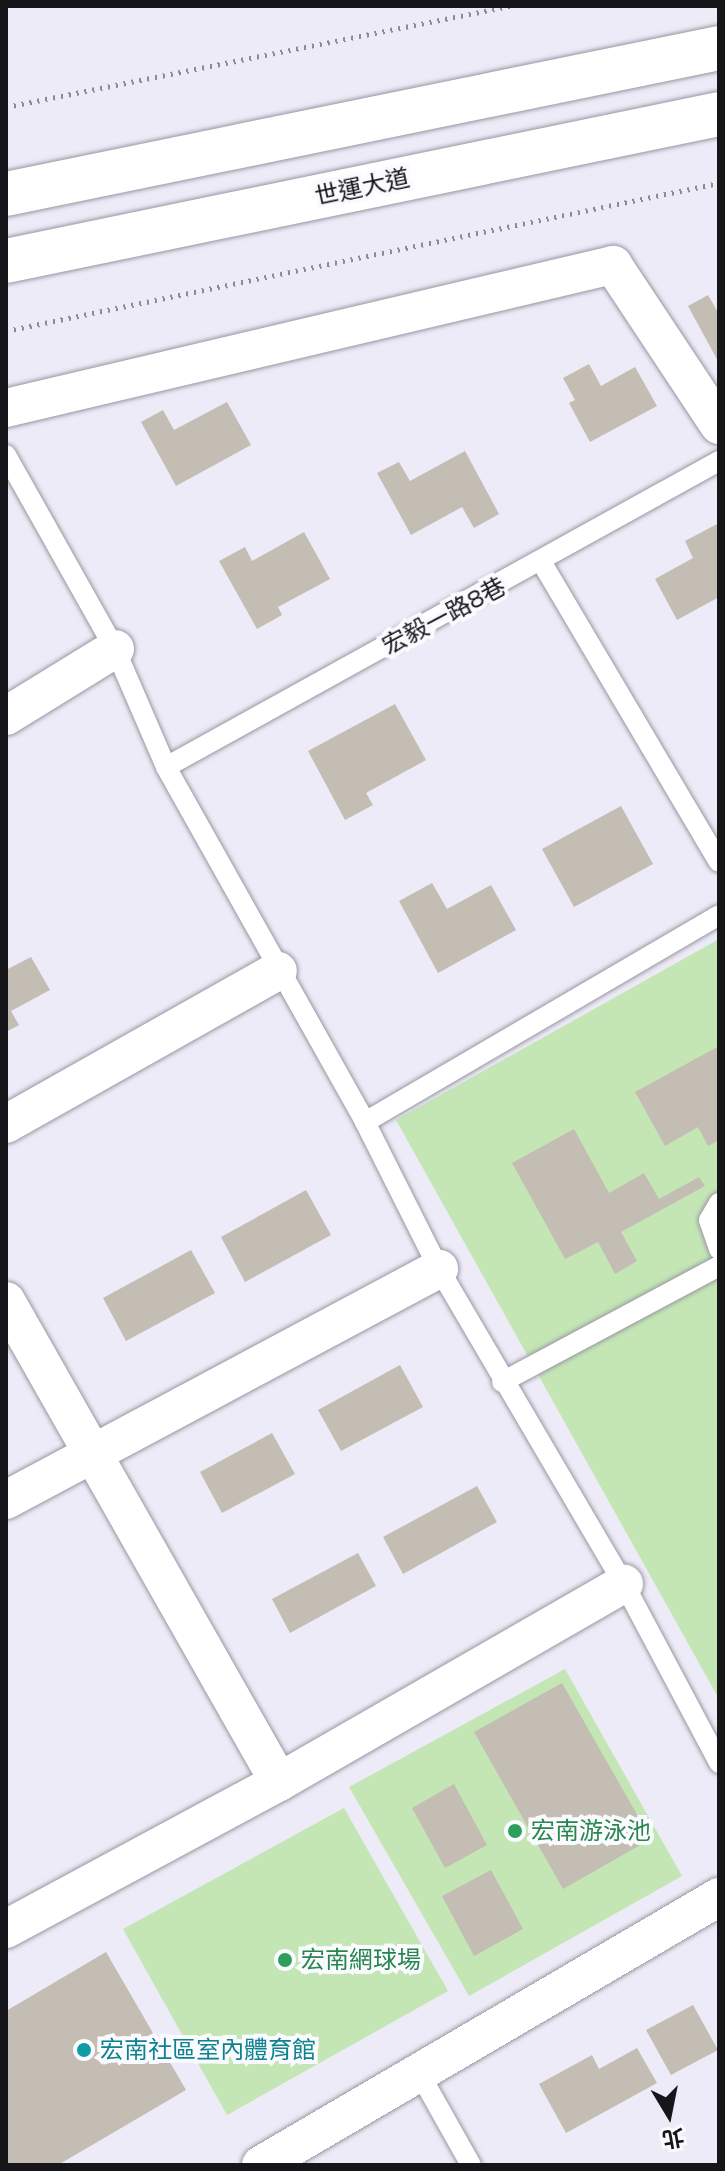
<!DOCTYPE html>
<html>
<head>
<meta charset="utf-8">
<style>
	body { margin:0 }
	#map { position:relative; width:725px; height:2171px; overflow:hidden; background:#ecebf7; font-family:"Space Grotesk","Noto Sans TC",sans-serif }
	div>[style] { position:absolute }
	.green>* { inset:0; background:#c4e6b5 }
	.building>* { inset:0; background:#c4bdb3 }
	.path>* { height:5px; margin-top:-2.5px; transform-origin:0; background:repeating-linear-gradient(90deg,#8c8b94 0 2px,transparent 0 8px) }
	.roads { filter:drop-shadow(0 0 2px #9897a2) drop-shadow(0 0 2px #9897a2) }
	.lane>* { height:20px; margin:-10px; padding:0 10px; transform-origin:10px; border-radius:10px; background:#fff }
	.street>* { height:38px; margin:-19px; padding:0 19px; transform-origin:19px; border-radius:19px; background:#fff }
	.secondary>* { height:44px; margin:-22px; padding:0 22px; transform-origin:22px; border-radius:22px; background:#fff }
	.dots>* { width:22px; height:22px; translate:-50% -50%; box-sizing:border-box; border:4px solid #fafaff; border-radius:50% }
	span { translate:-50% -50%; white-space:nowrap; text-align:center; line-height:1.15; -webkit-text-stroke:8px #fafaff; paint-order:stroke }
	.street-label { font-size:24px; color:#16161a }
	.leisure-label { font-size:24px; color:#27864d }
	.left { translate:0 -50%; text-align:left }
	.culture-label { font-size:24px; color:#0d838f }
	.frame { position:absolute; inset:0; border:8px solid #16161a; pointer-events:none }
	.north { position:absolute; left:629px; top:2075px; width:80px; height:80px; -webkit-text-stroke:6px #fafaff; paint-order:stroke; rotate:170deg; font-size:22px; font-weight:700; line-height:32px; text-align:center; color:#16161a }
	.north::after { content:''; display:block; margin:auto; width:28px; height:36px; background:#16161a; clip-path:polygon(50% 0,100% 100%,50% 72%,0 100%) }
</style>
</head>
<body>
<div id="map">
	<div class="green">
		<div style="clip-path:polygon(719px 939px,719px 1699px,396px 1120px)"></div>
		<div style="clip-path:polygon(565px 1669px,682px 1876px,469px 1996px,349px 1787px)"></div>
		<div style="clip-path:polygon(344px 1808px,448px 1991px,227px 2115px,123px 1929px)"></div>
	</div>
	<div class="building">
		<div style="clip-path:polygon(708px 295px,719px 314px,719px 363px,688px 306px)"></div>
		<div style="clip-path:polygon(589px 364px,601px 386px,635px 367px,657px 406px,590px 442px,569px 403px,575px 400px,563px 378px)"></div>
		<div style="clip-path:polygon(227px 402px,251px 445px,176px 486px,141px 422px,163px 410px,174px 430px)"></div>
		<div style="clip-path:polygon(465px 451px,499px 514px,474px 528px,462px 507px,411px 535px,377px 473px,399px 462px,410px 481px)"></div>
		<div style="clip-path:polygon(719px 523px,719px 597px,677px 620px,655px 579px,693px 558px,685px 541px)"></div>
		<div style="clip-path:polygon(304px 532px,330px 579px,278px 607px,282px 615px,257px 629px,219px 561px,245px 547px,252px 561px)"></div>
		<div style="clip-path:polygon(395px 704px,426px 760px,366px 793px,373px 805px,345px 820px,308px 751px)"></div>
		<div style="clip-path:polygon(621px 806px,653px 864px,574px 907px,542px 849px)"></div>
		<div style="clip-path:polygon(432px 883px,447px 909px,491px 885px,516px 930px,438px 973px,399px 901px)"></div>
		<div style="clip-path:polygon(31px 957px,50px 990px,11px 1011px,19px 1025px,6px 1032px,6px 970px)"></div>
		<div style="clip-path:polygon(719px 1046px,719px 1140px,708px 1146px,698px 1127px,665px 1146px,635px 1092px)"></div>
		<div style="clip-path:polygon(574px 1129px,609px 1193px,644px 1173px,659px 1199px,699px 1177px,705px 1186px,621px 1232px,637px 1261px,615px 1274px,598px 1242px,565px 1259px,512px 1163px)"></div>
		<div style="clip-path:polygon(306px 1190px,331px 1235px,245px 1282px,221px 1237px)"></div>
		<div style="clip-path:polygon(191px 1250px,215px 1293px,126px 1341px,103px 1298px)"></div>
		<div style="clip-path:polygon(400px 1365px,423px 1407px,341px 1451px,318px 1410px)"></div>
		<div style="clip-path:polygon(272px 1433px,295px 1474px,222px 1513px,200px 1472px)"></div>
		<div style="clip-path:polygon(477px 1486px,497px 1522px,403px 1574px,383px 1537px)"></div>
		<div style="clip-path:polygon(358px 1553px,376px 1586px,290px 1633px,272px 1599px)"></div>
		<div style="clip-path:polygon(562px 1683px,651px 1839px,563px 1889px,474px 1732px)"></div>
		<div style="clip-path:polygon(454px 1784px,487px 1845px,445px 1868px,412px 1808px)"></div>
		<div style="clip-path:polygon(491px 1870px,523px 1929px,474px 1956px,442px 1896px)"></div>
		<div style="clip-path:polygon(106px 1952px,186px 2090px,58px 2165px,6px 2165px,6px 2011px)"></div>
		<div style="clip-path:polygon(693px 2005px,718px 2050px,671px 2075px,646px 2030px)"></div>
		<div style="clip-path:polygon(637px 2048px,657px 2083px,566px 2133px,539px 2084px,592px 2055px,599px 2069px)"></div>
	</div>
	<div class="path">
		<div style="left:6px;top:107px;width:514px;rotate:-11.33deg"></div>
		<div style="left:6px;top:331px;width:728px;rotate:-11.73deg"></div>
	</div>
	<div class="roads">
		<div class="lane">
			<div style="left:6px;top:455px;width:223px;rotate:60.7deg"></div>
			<div style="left:115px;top:649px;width:129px;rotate:66.6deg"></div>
			<div style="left:166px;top:767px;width:407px;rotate:60.7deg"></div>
			<div style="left:365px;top:1122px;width:165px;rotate:63.3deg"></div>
			<div style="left:439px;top:1269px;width:365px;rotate:59.6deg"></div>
			<div style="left:624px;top:1584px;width:203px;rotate:62deg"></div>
			<div style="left:542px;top:563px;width:347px;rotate:59.4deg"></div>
			<div style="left:166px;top:767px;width:632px;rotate:-28.96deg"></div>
			<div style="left:365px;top:1122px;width:410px;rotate:-30.3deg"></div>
			<div style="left:719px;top:1203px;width:20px;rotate:120deg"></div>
			<div style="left:709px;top:1220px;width:31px;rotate:71deg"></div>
			<div style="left:502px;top:1382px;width:246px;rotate:-28.1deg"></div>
			<div style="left:421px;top:2076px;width:102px;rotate:60.7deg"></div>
		</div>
		<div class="street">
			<div style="left:6px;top:408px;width:624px;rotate:-13.26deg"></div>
			<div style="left:613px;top:265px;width:192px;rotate:56.5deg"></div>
			<div style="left:6px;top:716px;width:128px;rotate:-31.6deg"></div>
			<div style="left:6px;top:1124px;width:312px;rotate:-29.4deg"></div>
			<div style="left:6px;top:1301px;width:553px;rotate:60.42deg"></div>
			<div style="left:6px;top:1500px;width:491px;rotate:-28.1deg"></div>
			<div style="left:6px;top:1929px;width:310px;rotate:-28.3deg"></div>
			<div style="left:279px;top:1782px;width:398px;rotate:-29.9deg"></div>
			<div style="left:261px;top:2165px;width:531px;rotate:-30.33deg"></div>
		</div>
		<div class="secondary">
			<div style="left:6px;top:194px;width:728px;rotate:-11.57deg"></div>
			<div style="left:6px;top:261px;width:728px;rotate:-11.65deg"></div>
		</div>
	</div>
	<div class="dots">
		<div style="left:515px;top:1831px;background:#2e9e5b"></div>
		<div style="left:285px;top:1960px;background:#2e9e5b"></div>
		<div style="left:84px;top:2050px;background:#0f9aa8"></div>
	</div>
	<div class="street-label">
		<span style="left:362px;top:187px;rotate:-12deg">世運大道</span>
		<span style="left:444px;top:616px;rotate:-28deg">宏毅一路8巷</span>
	</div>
	<div class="leisure-label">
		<span class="left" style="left:531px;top:1831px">宏南游泳池</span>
		<span class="left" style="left:301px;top:1960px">宏南網球場</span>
	</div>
	<div class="culture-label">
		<span class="left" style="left:100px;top:2050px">宏南社區室內體育館</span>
	</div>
	<div class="frame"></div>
	<div class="north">北</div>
</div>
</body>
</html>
